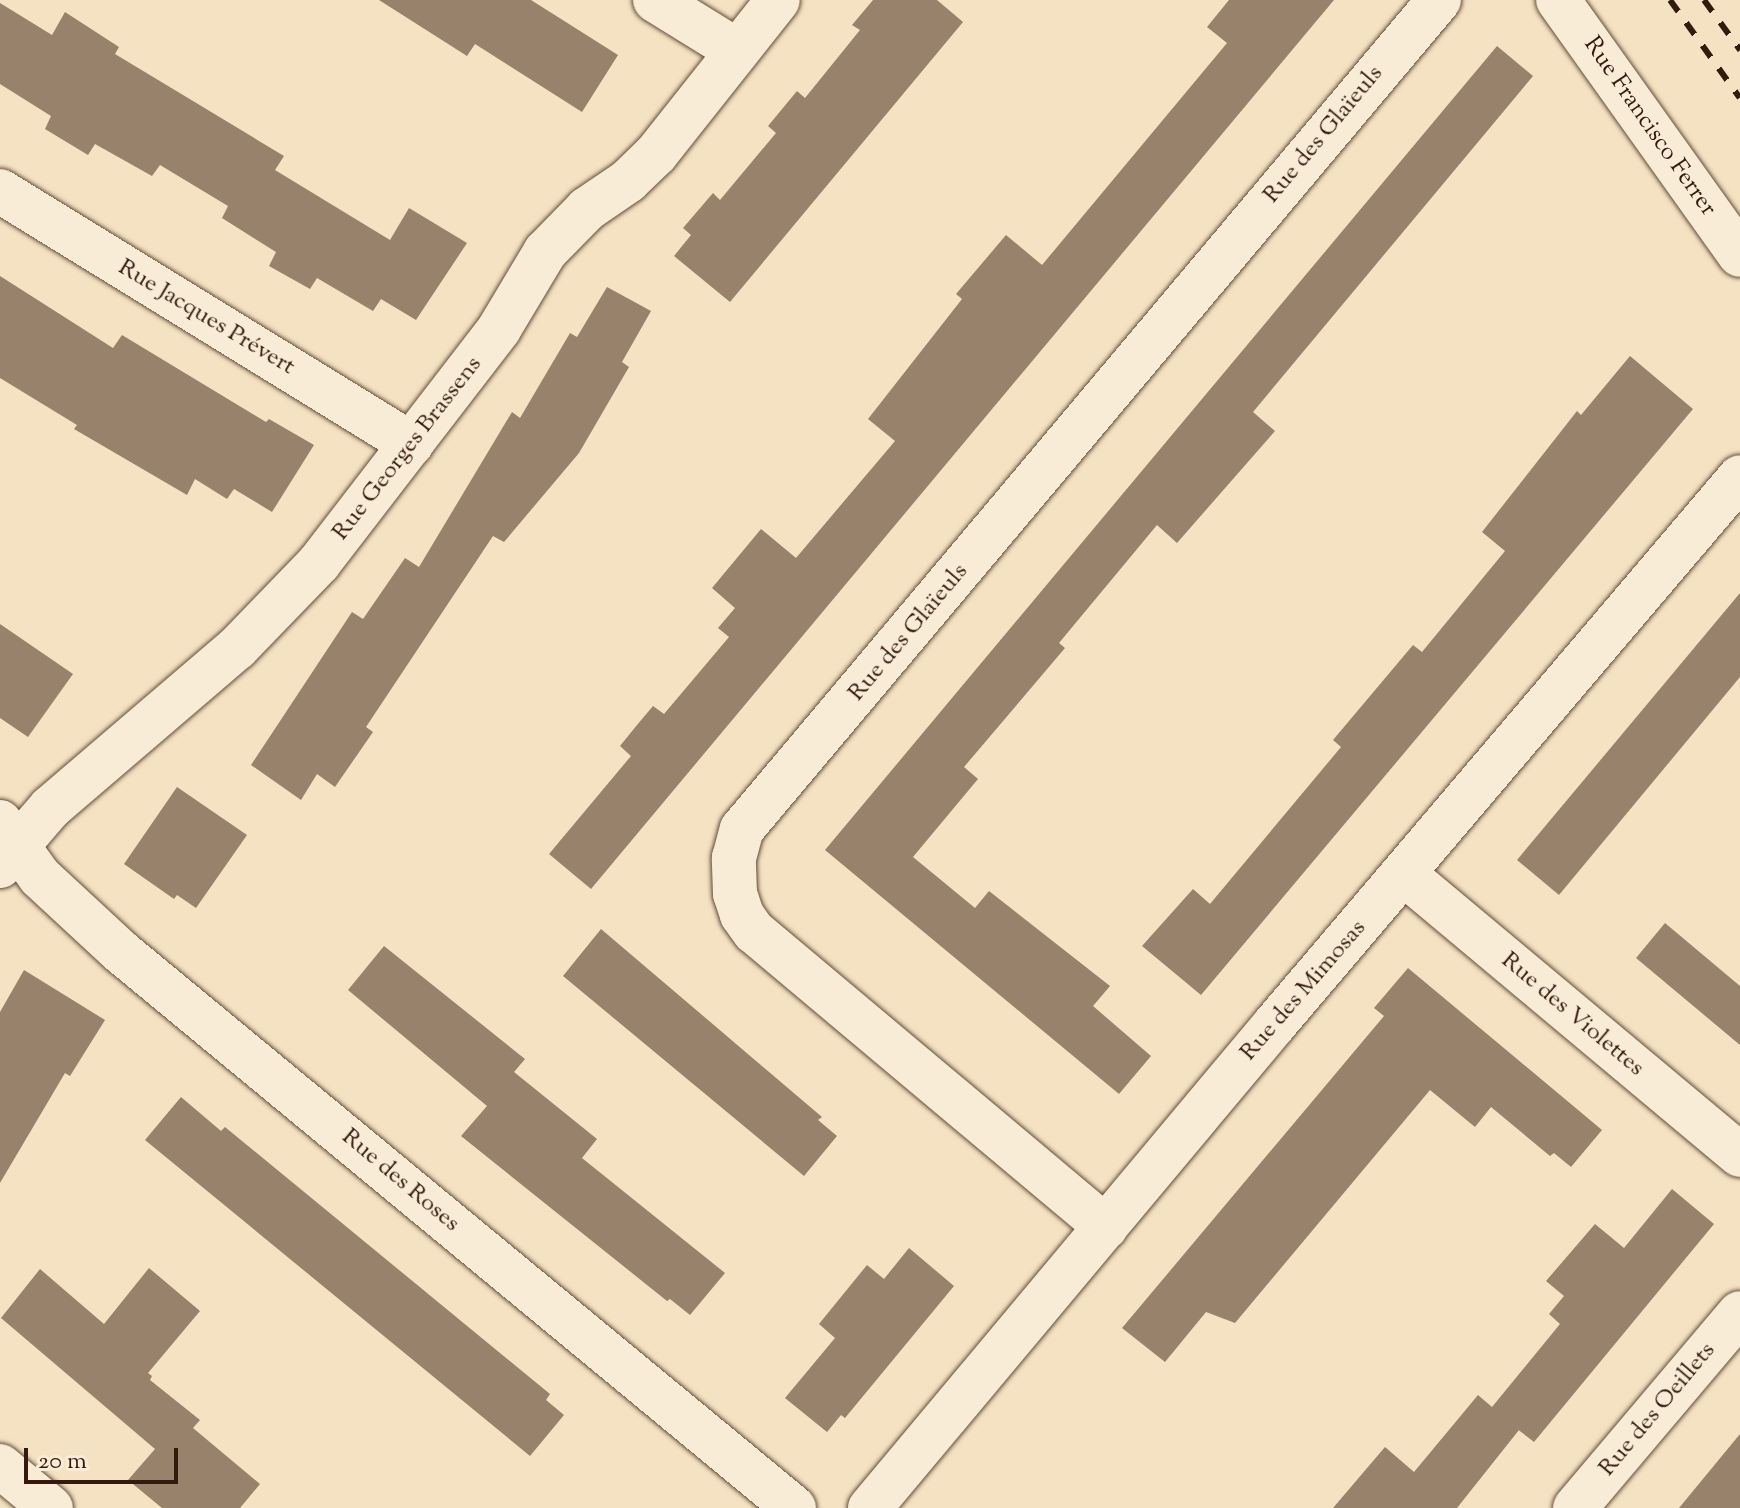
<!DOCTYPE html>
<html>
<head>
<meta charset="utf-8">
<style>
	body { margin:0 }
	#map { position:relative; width:1740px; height:1508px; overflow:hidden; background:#f4e2c2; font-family:"Sorts Mill Goudy",serif }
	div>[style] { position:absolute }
	.building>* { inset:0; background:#98826b }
	.roads { filter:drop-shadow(0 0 2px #644c3a) drop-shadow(0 0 2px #644c3a) }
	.minor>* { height:44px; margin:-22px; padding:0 22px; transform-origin:22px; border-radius:22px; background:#f8ecd7 }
	.rail>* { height:6px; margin-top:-3px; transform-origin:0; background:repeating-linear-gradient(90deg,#341a0c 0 14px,transparent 0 28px) }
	span { translate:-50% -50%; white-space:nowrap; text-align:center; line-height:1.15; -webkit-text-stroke:8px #f8ecd7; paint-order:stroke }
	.street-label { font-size:24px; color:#341a0c }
	.scale { position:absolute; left:24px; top:1448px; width:154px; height:36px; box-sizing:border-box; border:4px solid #341a0c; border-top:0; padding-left:10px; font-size:24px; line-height:28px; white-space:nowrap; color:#341a0c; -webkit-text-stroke:6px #f8ecd7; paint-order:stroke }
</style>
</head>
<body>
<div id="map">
	<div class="building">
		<div style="clip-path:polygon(379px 0,531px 0,618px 55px,582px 112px,475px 44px,467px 56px)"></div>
		<div style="clip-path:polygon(873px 0,937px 0,963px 22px,730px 302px,674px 256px,691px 235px,683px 228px,713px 193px,720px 200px,776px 133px,768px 126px,797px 91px,805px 98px,860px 30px,852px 25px)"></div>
		<div style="clip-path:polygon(1229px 0,1334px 0,591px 889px,549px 854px,631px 756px,620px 746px,637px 725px,653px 706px,664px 714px,729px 637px,718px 628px,735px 608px,712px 588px,761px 529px,796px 558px,895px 441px,868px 419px,962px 299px,956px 294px,1006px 235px,1042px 265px,1227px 43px,1207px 27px)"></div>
		<div style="clip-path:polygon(0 3px,52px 35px,65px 12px,119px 47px,115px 54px,284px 156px,275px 170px,390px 240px,409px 208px,467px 243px,416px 320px,381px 299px,373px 311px,317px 278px,310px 289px,269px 266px,276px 252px,222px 218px,228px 206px,160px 165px,152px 176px,95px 144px,88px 155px,45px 129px,51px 116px,0 84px)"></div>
		<div style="clip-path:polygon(1497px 46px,1533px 76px,1253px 412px,1275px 431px,1177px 543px,1157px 525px,1059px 643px,1065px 648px,964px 767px,978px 779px,913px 857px,975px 908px,989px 891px,1110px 986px,1093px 1006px,1151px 1056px,1119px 1094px,825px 850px)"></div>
		<div style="clip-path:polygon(0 276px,113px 348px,122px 335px,266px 422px,269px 419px,314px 445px,272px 512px,234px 489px,227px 499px,195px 479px,187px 495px,74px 429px,77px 425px,0 378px)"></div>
		<div style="clip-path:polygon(607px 287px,651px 311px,622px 362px,629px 367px,579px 453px,504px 542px,493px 536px,366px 727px,373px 732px,335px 787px,317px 774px,301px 800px,251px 765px,352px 612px,363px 619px,405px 558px,419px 567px,512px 412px,520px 418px,570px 333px,577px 337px)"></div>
		<div style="clip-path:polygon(1630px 356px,1693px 409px,1201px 995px,1142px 946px,1193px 889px,1210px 904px,1341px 747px,1333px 740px,1413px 645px,1422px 652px,1505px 551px,1482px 532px,1577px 411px,1581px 415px)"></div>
		<div style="clip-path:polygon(1740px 593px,1740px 677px,1559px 895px,1517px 860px)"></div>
		<div style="clip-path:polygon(0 624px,73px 674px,28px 737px,0 718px)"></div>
		<div style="clip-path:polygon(177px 787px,247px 835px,196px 908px,177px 895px,174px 899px,124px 864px)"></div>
		<div style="clip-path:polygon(1665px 923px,1740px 986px,1740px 1045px,1636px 958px)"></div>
		<div style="clip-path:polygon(601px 929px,822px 1117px,818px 1120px,837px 1136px,804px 1176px,563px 976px)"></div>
		<div style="clip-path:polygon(384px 946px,525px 1059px,514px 1072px,597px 1139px,582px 1158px,725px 1273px,690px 1315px,670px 1299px,667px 1301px,461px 1136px,487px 1106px,348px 990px)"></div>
		<div style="clip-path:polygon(1408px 968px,1602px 1130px,1571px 1167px,1554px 1153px,1550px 1156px,1491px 1107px,1475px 1127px,1430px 1090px,1235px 1323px,1206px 1312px,1165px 1362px,1122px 1328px,1384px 1016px,1374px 1008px)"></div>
		<div style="clip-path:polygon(24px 970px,105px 1020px,70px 1076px,65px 1073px,0 1183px,0 1012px)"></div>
		<div style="clip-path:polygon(181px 1097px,221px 1131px,225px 1127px,550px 1394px,546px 1400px,564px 1415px,530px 1456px,145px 1140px)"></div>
		<div style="clip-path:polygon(1672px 1189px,1714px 1224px,1534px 1442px,1516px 1428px,1519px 1430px,1457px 1508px,1333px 1508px,1385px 1447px,1414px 1472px,1478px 1395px,1492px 1407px,1560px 1324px,1549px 1314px,1564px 1296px,1546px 1281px,1595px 1224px,1624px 1248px)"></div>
		<div style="clip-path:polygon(909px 1248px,954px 1286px,845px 1418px,841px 1415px,827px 1432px,785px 1398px,835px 1338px,819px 1324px,867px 1265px,884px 1279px)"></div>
		<div style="clip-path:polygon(149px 1268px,200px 1311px,148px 1373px,152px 1376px,150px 1380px,200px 1420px,193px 1428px,260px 1484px,240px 1508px,162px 1508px,128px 1480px,155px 1449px,1px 1318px,40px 1269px,104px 1324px)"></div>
		<div style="clip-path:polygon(1740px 1434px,1740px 1508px,1679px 1508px)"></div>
	</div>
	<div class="roads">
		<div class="minor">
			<div style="left:655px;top:0;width:95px;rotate:31.7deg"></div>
			<div style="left:1558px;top:0;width:313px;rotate:54.5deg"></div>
			<div style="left:0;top:191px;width:483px;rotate:31.6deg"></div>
			<div style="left:0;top:822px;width:68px;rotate:54deg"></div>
			<div style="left:40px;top:877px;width:110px;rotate:42.8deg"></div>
			<div style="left:121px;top:952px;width:873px;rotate:39.56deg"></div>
			<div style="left:0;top:866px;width:77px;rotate:-49.2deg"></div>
			<div style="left:50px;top:808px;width:246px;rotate:-40.6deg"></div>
			<div style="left:237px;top:648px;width:118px;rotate:-46deg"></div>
			<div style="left:319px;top:563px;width:295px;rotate:-52.4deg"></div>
			<div style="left:499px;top:329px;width:90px;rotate:-59.1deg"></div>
			<div style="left:545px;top:252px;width:60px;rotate:-45.7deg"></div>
			<div style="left:587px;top:209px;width:50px;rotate:-34.3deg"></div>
			<div style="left:628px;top:181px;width:39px;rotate:-44deg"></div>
			<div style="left:656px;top:154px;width:196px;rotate:-51.6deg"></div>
			<div style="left:1404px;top:874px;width:438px;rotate:39.9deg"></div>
			<div style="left:1106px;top:1227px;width:459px;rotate:-140deg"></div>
			<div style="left:754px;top:932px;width:21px;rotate:-125deg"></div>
			<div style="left:742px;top:915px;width:22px;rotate:-108deg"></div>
			<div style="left:735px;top:894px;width:36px;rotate:-92deg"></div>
			<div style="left:734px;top:858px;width:30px;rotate:-75deg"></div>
			<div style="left:742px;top:829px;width:1083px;rotate:-49.94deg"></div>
			<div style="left:0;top:1466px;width:66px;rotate:39.5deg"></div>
			<div style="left:870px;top:1508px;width:630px;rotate:-50.09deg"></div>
			<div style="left:1274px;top:1025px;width:719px;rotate:-49.62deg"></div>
			<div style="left:1575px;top:1508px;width:255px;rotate:-49.8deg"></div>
		</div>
	</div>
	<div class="rail">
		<div style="left:1670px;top:0;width:120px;rotate:54.5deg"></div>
		<div style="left:1704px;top:0;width:62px;rotate:54.2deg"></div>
	</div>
	<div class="street-label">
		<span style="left:1649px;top:127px;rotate:55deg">Rue Francisco Ferrer</span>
		<span style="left:1324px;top:135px;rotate:-50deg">Rue des Glaïeuls</span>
		<span style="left:206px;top:318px;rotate:31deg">Rue Jacques Prévert</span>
		<span style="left:408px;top:449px;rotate:-52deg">Rue Georges Brassens</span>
		<span style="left:909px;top:633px;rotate:-50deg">Rue des Glaïeuls</span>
		<span style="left:1304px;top:991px;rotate:-49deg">Rue des Mimosas</span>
		<span style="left:1572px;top:1015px;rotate:40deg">Rue des Violettes</span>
		<span style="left:400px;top:1181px;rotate:40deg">Rue des Roses</span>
		<span style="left:1658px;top:1410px;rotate:-50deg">Rue des Oeillets</span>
	</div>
	<div class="scale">20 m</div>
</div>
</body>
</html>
